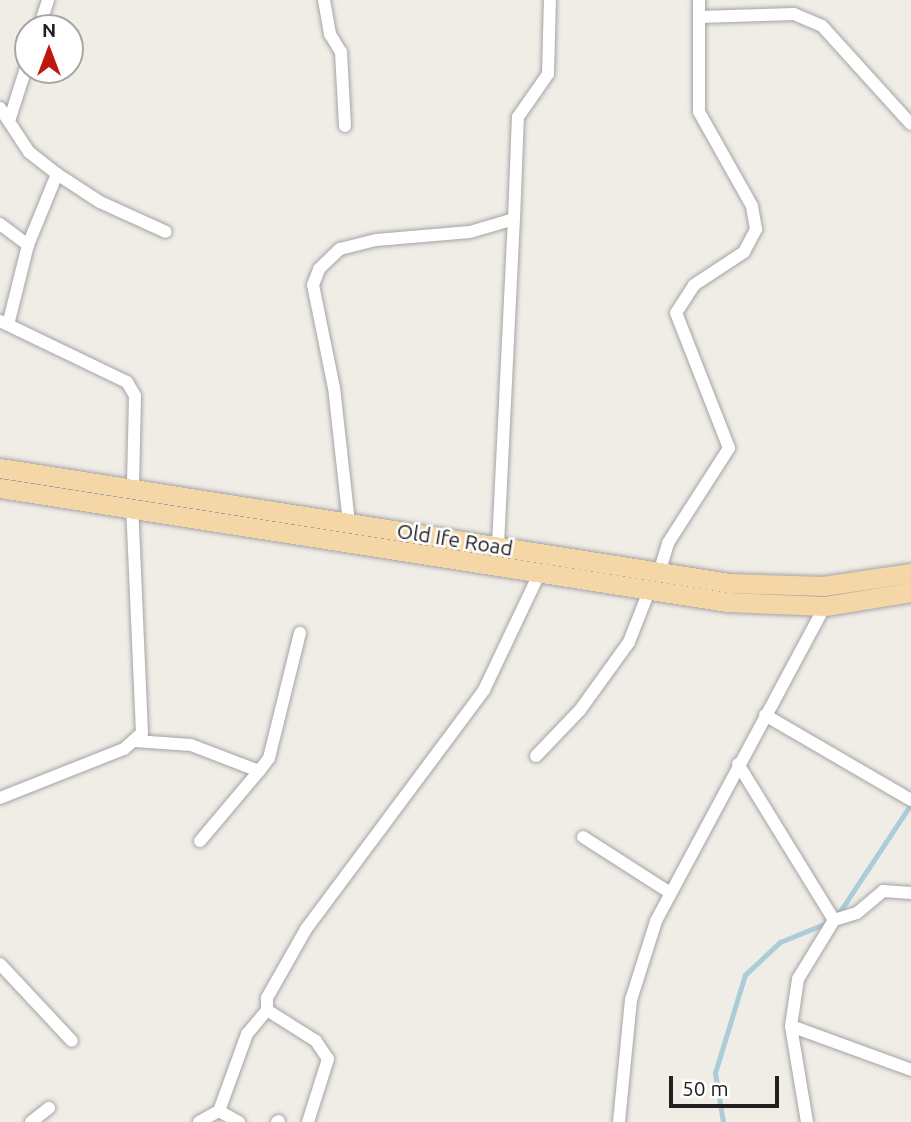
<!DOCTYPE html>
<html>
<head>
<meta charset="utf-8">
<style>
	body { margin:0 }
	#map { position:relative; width:911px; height:1122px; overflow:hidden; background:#f0ede7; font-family:Ubuntu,sans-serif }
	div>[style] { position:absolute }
	.stream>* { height:4.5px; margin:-2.25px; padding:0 2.25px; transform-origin:2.25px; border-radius:2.25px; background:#abcdda }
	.roads { filter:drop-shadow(0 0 2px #a4a4a4) drop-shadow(0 0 2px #a4a4a4) }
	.street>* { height:12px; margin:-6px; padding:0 6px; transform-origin:6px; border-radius:6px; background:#fff }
	.primary>* { height:19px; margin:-9.5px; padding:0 9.5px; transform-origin:9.5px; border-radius:9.5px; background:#f5d7a7 }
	span { translate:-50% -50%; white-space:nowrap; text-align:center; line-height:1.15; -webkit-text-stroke:5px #fff; paint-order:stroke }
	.street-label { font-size:21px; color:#202020 }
	.north { position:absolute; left:14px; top:14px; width:70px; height:70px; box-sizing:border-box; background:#fff; border:2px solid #a6a6a6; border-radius:50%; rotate:0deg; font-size:19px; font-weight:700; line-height:28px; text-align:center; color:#202020 }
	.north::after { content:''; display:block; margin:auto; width:24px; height:32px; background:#c01810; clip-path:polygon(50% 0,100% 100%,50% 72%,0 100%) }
	.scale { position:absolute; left:669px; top:1076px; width:110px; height:32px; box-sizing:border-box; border:4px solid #202020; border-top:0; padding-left:9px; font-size:21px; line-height:24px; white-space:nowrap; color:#202020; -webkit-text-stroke:5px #fff; paint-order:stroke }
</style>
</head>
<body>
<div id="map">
	<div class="stream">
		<div style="left:837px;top:916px;width:134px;rotate:-56.5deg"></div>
		<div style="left:723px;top:1122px;width:50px;rotate:-99.3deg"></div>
		<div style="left:715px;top:1073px;width:102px;rotate:-73deg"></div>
		<div style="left:745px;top:975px;width:48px;rotate:-43.3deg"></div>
		<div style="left:780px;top:942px;width:51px;rotate:-22deg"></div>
	</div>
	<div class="roads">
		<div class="street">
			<div style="left:324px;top:0;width:35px;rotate:80deg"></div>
			<div style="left:330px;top:34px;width:21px;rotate:59deg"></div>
			<div style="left:341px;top:52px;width:74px;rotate:86.9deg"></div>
			<div style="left:699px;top:17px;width:95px;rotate:-1.8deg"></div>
			<div style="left:794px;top:14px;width:30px;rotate:23deg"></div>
			<div style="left:822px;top:26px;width:132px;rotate:47.8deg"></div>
			<div style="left:39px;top:28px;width:29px;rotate:-72deg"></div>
			<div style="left:0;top:108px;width:53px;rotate:56.6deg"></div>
			<div style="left:29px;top:152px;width:36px;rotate:38deg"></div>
			<div style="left:57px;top:174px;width:51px;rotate:33.1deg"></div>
			<div style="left:100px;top:202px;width:72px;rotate:24.4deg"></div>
			<div style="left:10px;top:118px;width:59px;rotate:-72.2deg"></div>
			<div style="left:0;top:224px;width:35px;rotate:37deg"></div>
			<div style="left:0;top:321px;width:141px;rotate:25.7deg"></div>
			<div style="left:127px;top:382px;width:16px;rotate:60deg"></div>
			<div style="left:135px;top:396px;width:90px;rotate:91.3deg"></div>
			<div style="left:8px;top:325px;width:82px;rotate:-76deg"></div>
			<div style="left:28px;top:245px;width:77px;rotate:-67.8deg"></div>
			<div style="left:349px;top:523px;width:136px;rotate:-96.3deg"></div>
			<div style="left:334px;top:388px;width:105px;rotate:-101.5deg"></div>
			<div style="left:313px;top:285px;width:17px;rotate:-69deg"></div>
			<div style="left:319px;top:269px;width:29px;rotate:-44deg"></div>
			<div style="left:340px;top:249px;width:37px;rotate:-14deg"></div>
			<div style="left:376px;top:240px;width:94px;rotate:-4.9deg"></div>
			<div style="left:470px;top:232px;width:46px;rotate:-16.5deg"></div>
			<div style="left:514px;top:219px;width:102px;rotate:-87.8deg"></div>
			<div style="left:518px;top:117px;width:52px;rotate:-55.1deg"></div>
			<div style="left:548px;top:74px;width:74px;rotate:-88.5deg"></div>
			<div style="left:498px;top:545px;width:326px;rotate:-87.2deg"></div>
			<div style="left:659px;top:573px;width:31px;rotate:-73deg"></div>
			<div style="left:668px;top:543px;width:113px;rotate:-57.3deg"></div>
			<div style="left:729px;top:448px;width:145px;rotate:-111.4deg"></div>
			<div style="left:676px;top:313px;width:33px;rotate:-57deg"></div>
			<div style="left:694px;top:285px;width:60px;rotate:-33.4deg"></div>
			<div style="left:744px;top:252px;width:26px;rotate:-62deg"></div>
			<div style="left:756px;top:229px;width:23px;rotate:-100deg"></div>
			<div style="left:752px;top:206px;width:108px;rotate:-119.4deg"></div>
			<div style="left:699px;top:112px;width:112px;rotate:-90deg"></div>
			<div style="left:765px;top:715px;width:169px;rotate:30.2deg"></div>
			<div style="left:135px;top:741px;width:56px;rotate:4.1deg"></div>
			<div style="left:191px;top:745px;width:73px;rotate:20.9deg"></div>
			<div style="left:259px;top:771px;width:16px;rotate:-52deg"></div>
			<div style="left:269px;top:758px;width:129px;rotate:-76.1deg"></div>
			<div style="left:536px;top:756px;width:64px;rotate:-46.3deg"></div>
			<div style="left:580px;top:710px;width:84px;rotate:-54.2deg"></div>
			<div style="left:629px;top:642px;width:55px;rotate:-68.6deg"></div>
			<div style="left:738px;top:764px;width:183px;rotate:58.4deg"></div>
			<div style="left:0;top:798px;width:133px;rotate:-21.6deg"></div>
			<div style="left:124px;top:749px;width:24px;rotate:-42deg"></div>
			<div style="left:142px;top:733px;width:227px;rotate:-92.5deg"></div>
			<div style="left:583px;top:837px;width:102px;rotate:32.6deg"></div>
			<div style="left:200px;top:841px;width:92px;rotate:-49.9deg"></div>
			<div style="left:0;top:964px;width:105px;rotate:46.9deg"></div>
			<div style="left:791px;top:1026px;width:128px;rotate:20.1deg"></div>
			<div style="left:219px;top:1111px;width:23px;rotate:29deg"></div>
			<div style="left:31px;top:1122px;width:23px;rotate:-38deg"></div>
			<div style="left:199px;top:1122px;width:23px;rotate:-29deg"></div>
			<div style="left:219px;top:1111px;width:82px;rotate:-70deg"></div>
			<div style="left:247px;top:1034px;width:31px;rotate:-50deg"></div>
			<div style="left:277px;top:1122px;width:2px;rotate:-27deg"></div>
			<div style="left:308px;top:1122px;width:66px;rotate:-72.4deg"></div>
			<div style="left:328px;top:1059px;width:22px;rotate:-124deg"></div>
			<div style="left:316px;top:1041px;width:58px;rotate:-147.7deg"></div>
			<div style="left:267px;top:1010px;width:12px;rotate:-90deg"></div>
			<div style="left:267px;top:998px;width:79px;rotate:-60.5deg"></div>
			<div style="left:306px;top:929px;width:298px;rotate:-53.3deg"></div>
			<div style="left:484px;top:690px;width:131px;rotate:-64.6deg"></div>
			<div style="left:619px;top:1122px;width:123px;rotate:-84.4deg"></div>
			<div style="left:631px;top:1000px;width:83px;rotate:-72.4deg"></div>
			<div style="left:656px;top:921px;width:357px;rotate:-61.8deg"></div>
			<div style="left:807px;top:1122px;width:97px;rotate:-99.5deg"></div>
			<div style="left:791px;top:1026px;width:48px;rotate:-81.5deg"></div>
			<div style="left:798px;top:979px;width:69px;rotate:-58.6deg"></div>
			<div style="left:834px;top:920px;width:24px;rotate:-17deg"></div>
			<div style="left:857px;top:913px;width:34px;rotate:-40deg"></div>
			<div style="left:883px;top:891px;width:28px;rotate:4deg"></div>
		</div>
		<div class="primary">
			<div style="left:0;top:468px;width:738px;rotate:8.96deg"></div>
			<div style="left:729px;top:583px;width:94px;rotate:1.8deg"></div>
			<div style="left:823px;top:586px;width:89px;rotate:-8.4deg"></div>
			<div style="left:0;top:488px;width:736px;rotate:8.91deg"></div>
			<div style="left:727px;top:602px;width:98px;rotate:2.3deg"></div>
			<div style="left:825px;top:606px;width:87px;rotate:-9.2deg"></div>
		</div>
	</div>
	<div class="street-label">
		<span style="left:455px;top:539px;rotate:9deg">Old Ife Road</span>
	</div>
	<div class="north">N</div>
	<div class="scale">50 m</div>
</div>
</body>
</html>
